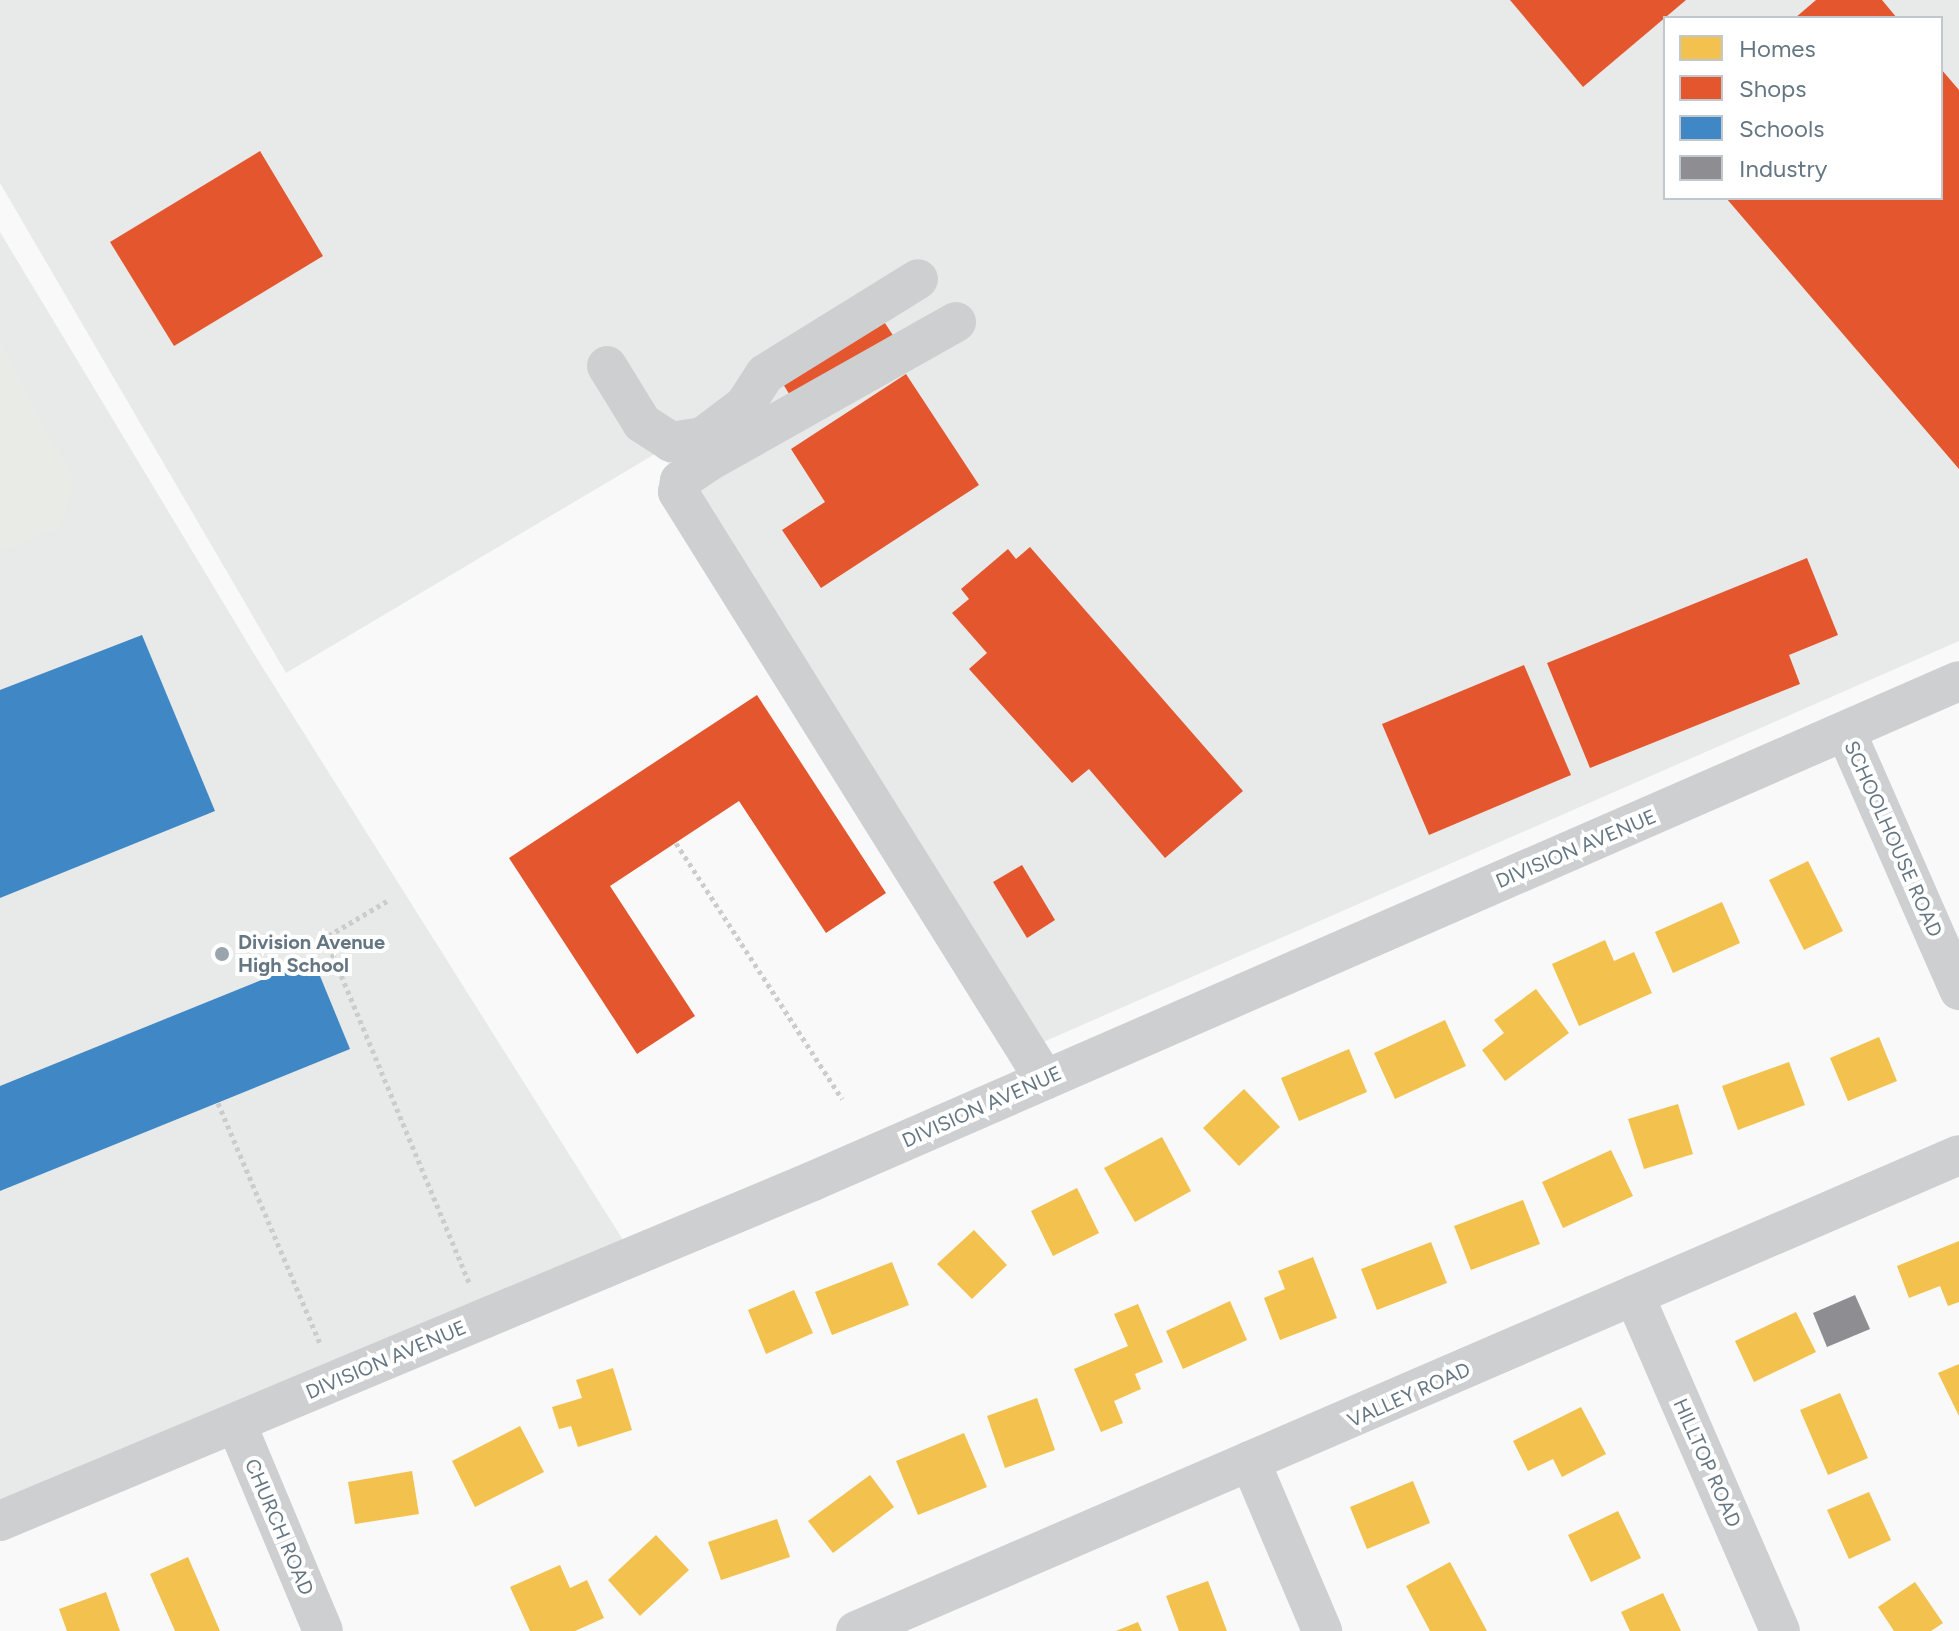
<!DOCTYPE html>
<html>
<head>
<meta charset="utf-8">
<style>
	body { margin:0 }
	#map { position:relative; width:1959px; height:1631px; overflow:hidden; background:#f9f9f9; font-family:Figtree,sans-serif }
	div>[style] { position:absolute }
	.built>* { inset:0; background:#e8e9e9 }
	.green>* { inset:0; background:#e8ebe6 }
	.homes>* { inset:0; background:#f2c14e }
	.shops>* { inset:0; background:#e4572e }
	.schools>* { inset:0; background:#3f88c5 }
	.industry>* { inset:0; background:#8d8d92 }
	.path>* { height:5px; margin-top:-2.5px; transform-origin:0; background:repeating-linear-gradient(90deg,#cbcccd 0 4px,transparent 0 8px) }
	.minor>* { height:40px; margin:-20px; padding:0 20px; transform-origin:20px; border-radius:20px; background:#cecfd0 }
	.dots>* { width:22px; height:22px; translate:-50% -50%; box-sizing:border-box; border:4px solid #fff; border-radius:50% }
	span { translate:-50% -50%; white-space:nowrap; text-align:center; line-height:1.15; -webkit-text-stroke:8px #fff; paint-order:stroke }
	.street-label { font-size:20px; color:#657683 }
	.poi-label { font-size:20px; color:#657683; font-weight:700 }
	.left { translate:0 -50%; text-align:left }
	.legend { position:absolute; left:1663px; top:16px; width:280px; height:184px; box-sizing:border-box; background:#fff; border:2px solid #c1c8cd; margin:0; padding:10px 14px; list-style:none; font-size:24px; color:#657683 }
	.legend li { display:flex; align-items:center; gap:16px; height:40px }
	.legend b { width:40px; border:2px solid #c1c8cd }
</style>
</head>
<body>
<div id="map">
	<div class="built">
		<div style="clip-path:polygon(evenodd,0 0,1959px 0,1959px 641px,1041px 1043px,660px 451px,286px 673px,0 183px,0 0,1665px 18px,1941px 18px,1941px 198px,1665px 198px,1665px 18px)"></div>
		<div style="clip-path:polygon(0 232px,256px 657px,630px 1251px,0 1511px)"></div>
	</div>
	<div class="green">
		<div style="clip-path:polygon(0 343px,74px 480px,62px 526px,0 552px)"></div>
	</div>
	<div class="homes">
		<div style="clip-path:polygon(1808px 861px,1843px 931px,1804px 950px,1769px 880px)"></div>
		<div style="clip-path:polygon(1722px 902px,1740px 943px,1673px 973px,1655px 932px)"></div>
		<div style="clip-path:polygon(1605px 940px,1614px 961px,1634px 952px,1652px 993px,1579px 1026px,1552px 964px)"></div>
		<div style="clip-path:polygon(1536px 989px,1569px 1033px,1505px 1081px,1482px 1050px,1504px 1033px,1494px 1020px)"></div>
		<div style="clip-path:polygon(1445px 1020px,1466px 1066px,1395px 1099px,1374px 1053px)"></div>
		<div style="clip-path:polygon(1879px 1037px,1897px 1081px,1848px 1101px,1830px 1058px)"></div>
		<div style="clip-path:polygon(1349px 1049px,1367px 1092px,1299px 1121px,1281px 1078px)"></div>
		<div style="clip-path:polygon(1789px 1062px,1805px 1105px,1738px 1130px,1722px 1086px)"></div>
		<div style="clip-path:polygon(1244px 1089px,1280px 1127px,1239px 1166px,1203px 1128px)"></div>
		<div style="clip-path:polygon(1678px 1104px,1693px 1154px,1644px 1169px,1628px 1119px)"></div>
		<div style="clip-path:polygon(1162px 1137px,1191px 1191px,1135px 1222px,1104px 1168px)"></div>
		<div style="clip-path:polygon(1611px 1150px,1633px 1196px,1563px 1228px,1542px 1182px)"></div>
		<div style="clip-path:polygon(1077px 1188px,1099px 1233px,1053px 1256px,1031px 1211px)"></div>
		<div style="clip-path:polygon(1523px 1200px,1540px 1244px,1471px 1270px,1454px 1226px)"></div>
		<div style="clip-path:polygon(974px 1230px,1007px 1265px,972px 1299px,937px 1264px)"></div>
		<div style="clip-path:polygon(1959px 1241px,1959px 1302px,1948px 1306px,1940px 1286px,1909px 1298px,1897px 1266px)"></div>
		<div style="clip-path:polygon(1431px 1242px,1447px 1283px,1377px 1310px,1361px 1269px)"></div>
		<div style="clip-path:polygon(1313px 1257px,1337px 1318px,1280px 1340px,1264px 1298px,1285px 1289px,1278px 1271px)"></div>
		<div style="clip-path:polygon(892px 1262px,909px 1305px,832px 1335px,815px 1292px)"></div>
		<div style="clip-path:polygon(794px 1290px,813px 1333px,766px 1354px,748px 1310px)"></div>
		<div style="clip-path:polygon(1230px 1301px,1247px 1340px,1183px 1369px,1166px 1331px)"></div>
		<div style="clip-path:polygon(1138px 1304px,1163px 1362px,1135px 1374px,1141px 1389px,1114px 1401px,1123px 1423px,1101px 1432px,1074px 1369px,1128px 1346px,1114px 1314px)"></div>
		<div style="clip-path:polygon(1796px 1312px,1816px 1352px,1754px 1382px,1735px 1341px)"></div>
		<div style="clip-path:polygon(1959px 1364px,1959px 1416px,1938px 1373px)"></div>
		<div style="clip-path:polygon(613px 1368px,632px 1430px,578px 1447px,571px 1426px,559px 1429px,552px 1407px,582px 1398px,576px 1380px)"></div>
		<div style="clip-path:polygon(1840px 1393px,1868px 1458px,1828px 1475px,1800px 1410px)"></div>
		<div style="clip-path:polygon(1037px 1398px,1055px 1450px,1005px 1468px,987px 1416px)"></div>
		<div style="clip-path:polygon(1581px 1407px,1606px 1454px,1562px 1477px,1553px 1459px,1528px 1471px,1513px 1441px)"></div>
		<div style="clip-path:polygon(520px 1426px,544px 1472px,475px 1507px,452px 1461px)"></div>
		<div style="clip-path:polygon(964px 1433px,987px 1487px,918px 1515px,896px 1461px)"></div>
		<div style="clip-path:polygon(412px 1471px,419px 1514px,355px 1524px,348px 1482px)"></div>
		<div style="clip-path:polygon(870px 1475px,894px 1507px,833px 1553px,808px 1521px)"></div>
		<div style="clip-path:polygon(1413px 1481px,1430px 1523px,1367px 1549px,1350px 1507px)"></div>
		<div style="clip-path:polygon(1869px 1492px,1891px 1540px,1849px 1559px,1827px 1510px)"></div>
		<div style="clip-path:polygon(1618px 1511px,1641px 1558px,1591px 1582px,1568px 1535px)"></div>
		<div style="clip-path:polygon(777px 1519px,790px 1557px,721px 1580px,708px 1542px)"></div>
		<div style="clip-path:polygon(656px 1535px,689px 1570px,640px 1616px,608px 1580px)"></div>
		<div style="clip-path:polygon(188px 1557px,220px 1631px,175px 1631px,150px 1574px)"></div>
		<div style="clip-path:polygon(1450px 1562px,1487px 1631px,1430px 1631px,1406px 1586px)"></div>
		<div style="clip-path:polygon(560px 1565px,570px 1588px,587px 1580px,604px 1618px,575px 1631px,530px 1631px,510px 1587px)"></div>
		<div style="clip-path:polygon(1208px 1581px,1227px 1631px,1179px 1631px,1166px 1596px)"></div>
		<div style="clip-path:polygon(1915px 1582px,1943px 1623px,1931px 1631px,1894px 1631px,1878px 1607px)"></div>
		<div style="clip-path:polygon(106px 1592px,120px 1631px,67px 1631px,59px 1609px)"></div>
		<div style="clip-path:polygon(1663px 1593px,1681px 1631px,1630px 1631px,1621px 1612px)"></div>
		<div style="clip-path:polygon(1138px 1622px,1142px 1631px,1116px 1631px)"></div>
	</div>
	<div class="shops">
		<div style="clip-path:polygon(1510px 0,1686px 0,1583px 87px)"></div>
		<div style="clip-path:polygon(1816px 0,1882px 0,1897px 18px,1795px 18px)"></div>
		<div style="clip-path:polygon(1941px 69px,1959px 90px,1959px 469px,1726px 198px,1941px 198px)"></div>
		<div style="clip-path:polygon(260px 151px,323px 256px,174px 346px,110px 242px)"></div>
		<div style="clip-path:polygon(881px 317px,898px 343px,796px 405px,783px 384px)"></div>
		<div style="clip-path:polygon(906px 374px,979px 485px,821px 588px,782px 530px,825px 502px,791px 449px)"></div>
		<div style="clip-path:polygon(1030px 547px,1243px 791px,1165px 858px,1089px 769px,1072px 783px,969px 669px,987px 653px,952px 613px,969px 599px,961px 589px,1008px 549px,1016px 559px)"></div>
		<div style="clip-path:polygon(1807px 558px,1838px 635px,1789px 655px,1800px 684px,1590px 768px,1547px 663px)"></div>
		<div style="clip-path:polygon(1524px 665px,1571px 775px,1429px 835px,1382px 724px)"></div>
		<div style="clip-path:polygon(757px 695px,886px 893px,826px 933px,739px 801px,610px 886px,695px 1016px,637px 1054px,509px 858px)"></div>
		<div style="clip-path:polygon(1022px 865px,1055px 920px,1027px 938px,993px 882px)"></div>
	</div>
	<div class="schools">
		<div style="clip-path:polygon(142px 635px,215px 811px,0 898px,0 690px)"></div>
		<div style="clip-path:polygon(313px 959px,350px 1049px,0 1191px,0 1086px)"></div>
	</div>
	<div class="industry">
		<div style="clip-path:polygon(1855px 1295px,1870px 1329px,1827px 1347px,1813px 1313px)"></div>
	</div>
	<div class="path">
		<div style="left:676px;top:843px;width:305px;rotate:57deg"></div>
		<div style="left:387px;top:901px;width:69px;rotate:149.3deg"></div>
		<div style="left:328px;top:936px;width:10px;rotate:84deg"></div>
		<div style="left:329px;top:946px;width:365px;rotate:67.4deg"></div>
		<div style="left:218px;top:1103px;width:264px;rotate:67deg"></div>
	</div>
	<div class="minor">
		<div style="left:956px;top:322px;width:285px;rotate:150.6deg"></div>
		<div style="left:708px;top:462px;width:34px;rotate:146deg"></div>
		<div style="left:680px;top:481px;width:11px;rotate:100deg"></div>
		<div style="left:678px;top:492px;width:693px;rotate:58.03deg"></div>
		<div style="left:607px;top:366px;width:67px;rotate:58.4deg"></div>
		<div style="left:642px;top:423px;width:35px;rotate:33deg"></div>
		<div style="left:671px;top:442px;width:32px;rotate:-9deg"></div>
		<div style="left:703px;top:437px;width:53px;rotate:-37.3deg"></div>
		<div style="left:745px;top:405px;width:37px;rotate:-57deg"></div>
		<div style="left:765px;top:374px;width:180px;rotate:-31.8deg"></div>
		<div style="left:1846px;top:732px;width:282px;rotate:66.3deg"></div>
		<div style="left:1634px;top:1295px;width:366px;rotate:66.5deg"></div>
		<div style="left:236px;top:1423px;width:225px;rotate:67.3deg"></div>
		<div style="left:1250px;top:1461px;width:185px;rotate:67deg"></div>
		<div style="left:0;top:1521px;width:881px;rotate:-22.69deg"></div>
		<div style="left:813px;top:1181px;width:1250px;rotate:-23.57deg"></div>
		<div style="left:856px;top:1631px;width:1201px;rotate:-23.34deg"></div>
	</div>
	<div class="dots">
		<div style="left:222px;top:954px;background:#99a4ac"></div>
	</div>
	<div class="street-label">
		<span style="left:1893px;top:839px;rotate:66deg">SCHOOLHOUSE ROAD</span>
		<span style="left:1576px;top:849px;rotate:-23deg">DIVISION AVENUE</span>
		<span style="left:982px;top:1107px;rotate:-24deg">DIVISION AVENUE</span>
		<span style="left:386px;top:1360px;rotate:-23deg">DIVISION AVENUE</span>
		<span style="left:1409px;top:1395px;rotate:-24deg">VALLEY ROAD</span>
		<span style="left:1707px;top:1463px;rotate:66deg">HILLTOP ROAD</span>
		<span style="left:279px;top:1527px;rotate:67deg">CHURCH ROAD</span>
	</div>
	<div class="poi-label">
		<span class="left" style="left:238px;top:954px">Division Avenue<br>High School</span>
	</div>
	<ul class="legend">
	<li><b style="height:22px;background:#f2c14e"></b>Homes</li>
	<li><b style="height:22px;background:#e4572e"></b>Shops</li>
	<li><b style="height:22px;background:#3f88c5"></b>Schools</li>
	<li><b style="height:22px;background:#8d8d92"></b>Industry</li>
	</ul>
</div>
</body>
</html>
